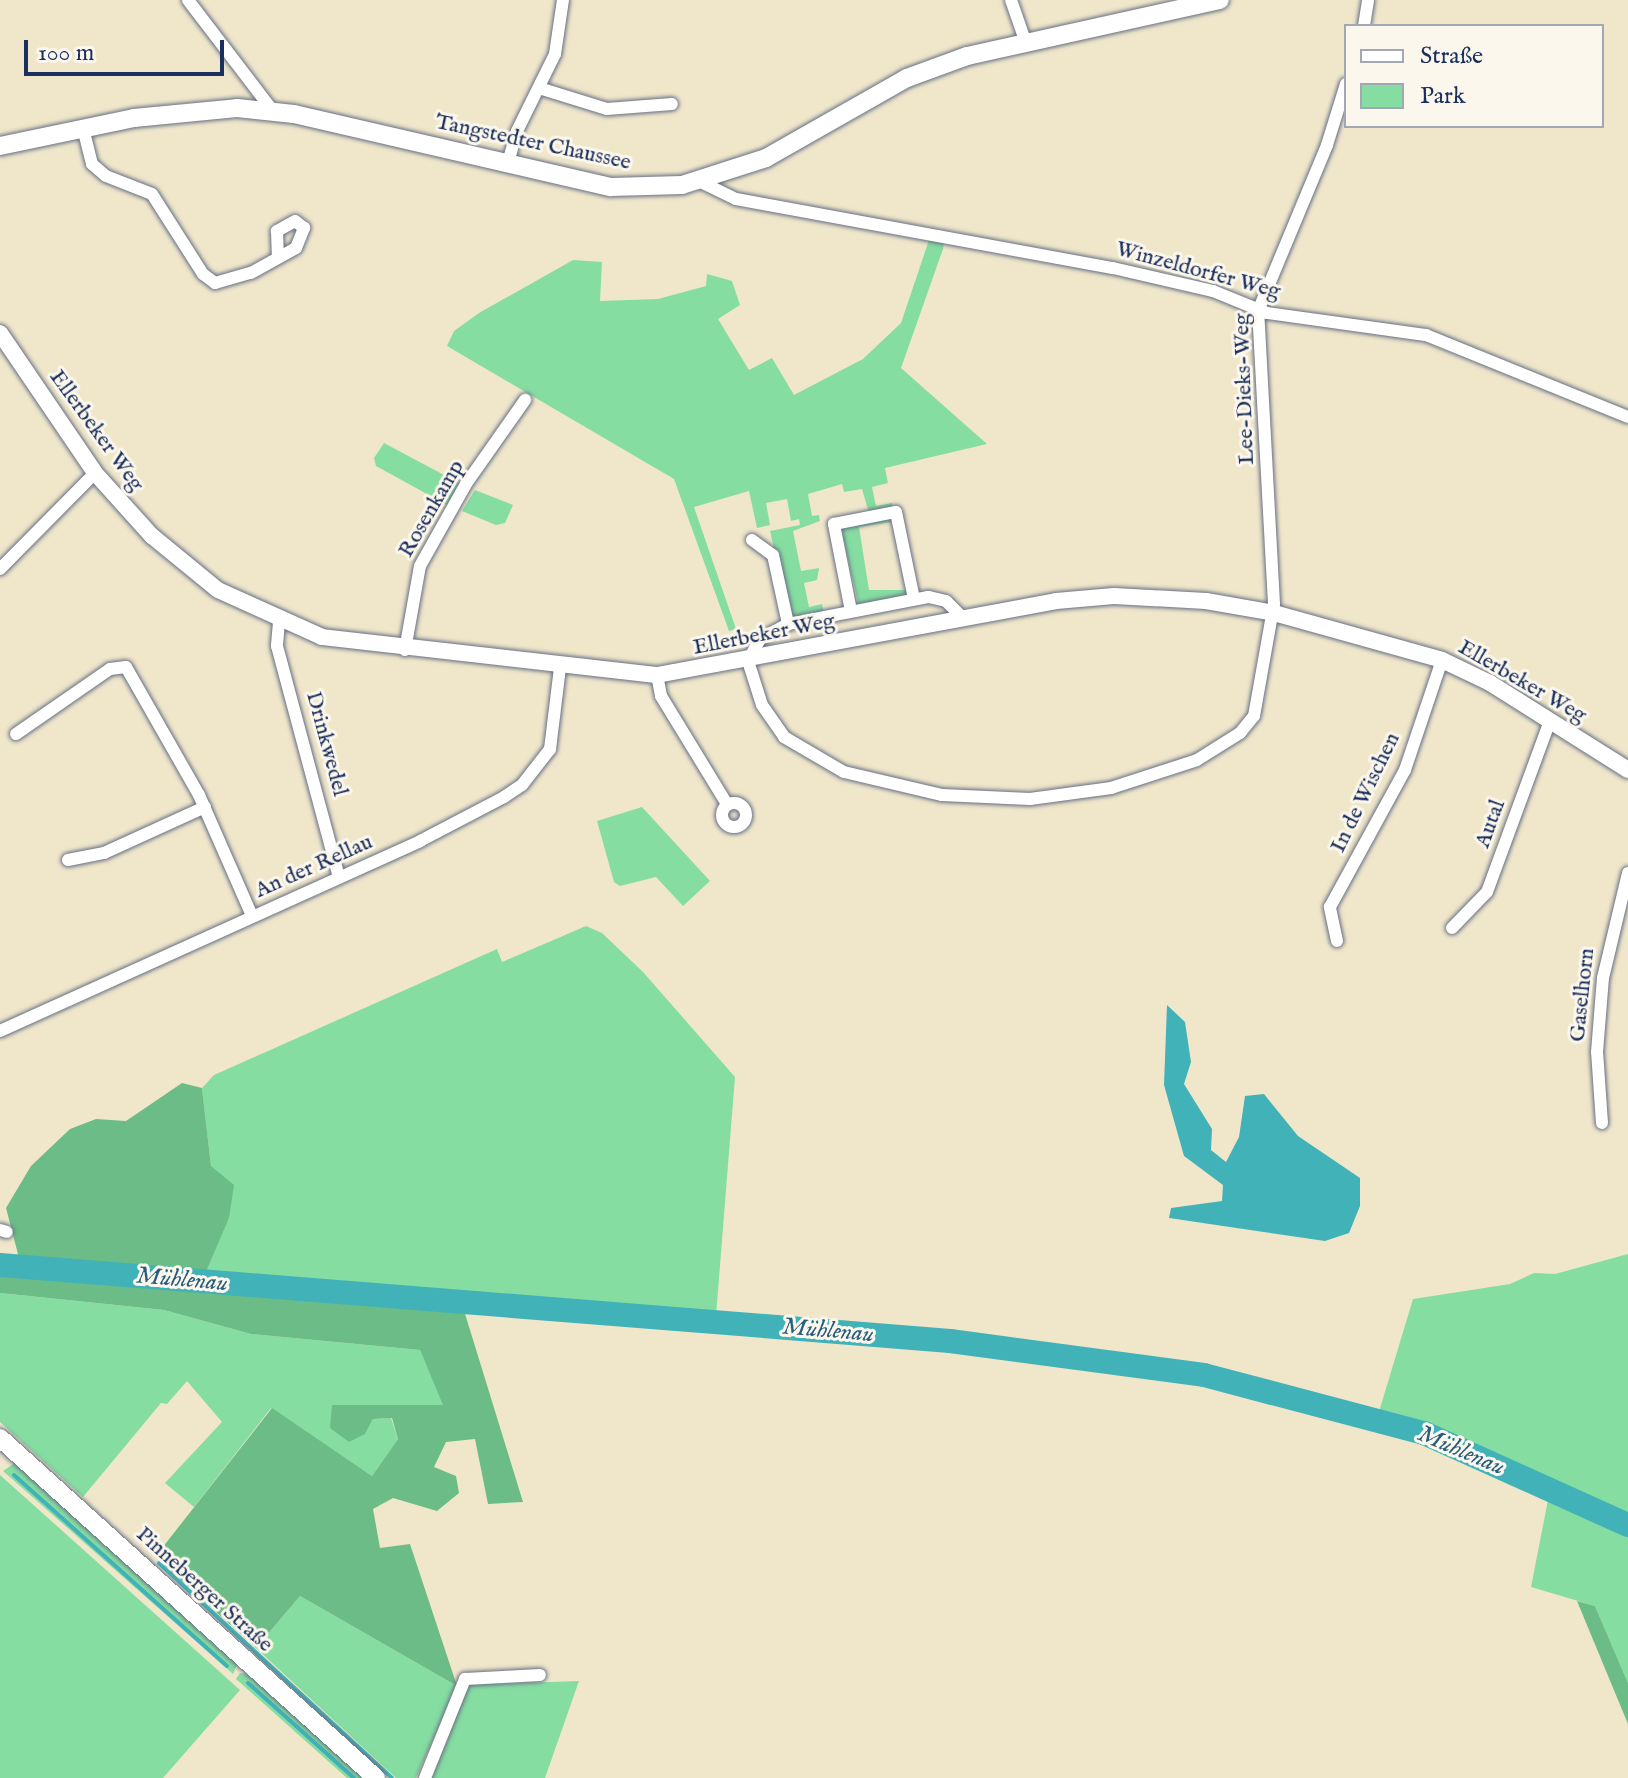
<!DOCTYPE html>
<html>
<head>
<meta charset="utf-8">
<style>
	body { margin:0 }
	#map { position:relative; width:1628px; height:1778px; overflow:hidden; background:#f0e7cb; font-family:"IM FELL English",serif }
	div>[style] { position:absolute }
	.green>* { inset:0; background:#86dda1 }
	.forest>* { inset:0; background:#6cbc87 }
	.water>* { inset:0; background:#41b2b8 }
	.stream>* { height:4px; margin:-2px; padding:0 2px; transform-origin:2px; border-radius:2px; background:#41b2b8 }
	.river>* { height:24px; margin:-12px; padding:0 12px; transform-origin:12px; border-radius:12px; background:#41b2b8 }
	.roads { filter:drop-shadow(0 0 2px #666f84) drop-shadow(0 0 2px #666f84) }
	.minor>* { height:12px; margin:-6px; padding:0 6px; transform-origin:6px; border-radius:6px; background:#fff }
	.minor>.ring { margin:-6px; padding:0; box-sizing:content-box; background:none; border:12px solid #fff; border-radius:50% }
	.tertiary>* { height:16px; margin:-8px; padding:0 8px; transform-origin:8px; border-radius:8px; background:#fff }
	.secondary>* { height:18px; margin:-9px; padding:0 9px; transform-origin:9px; border-radius:9px; background:#fff }
	span { translate:-50% -50%; white-space:nowrap; text-align:center; line-height:1.15; -webkit-text-stroke:6px #fbf7ec; paint-order:stroke }
	.street-label { font-size:22px; color:#1b2f5e }
	.water-label { font-size:24px; color:#285d7e; font-style:italic }
	.legend { position:absolute; left:1344px; top:24px; width:260px; height:104px; box-sizing:border-box; background:#fbf7ec; border:2px solid #a1a7b3; margin:0; padding:10px 14px; list-style:none; font-size:24px; color:#1b2f5e }
	.legend li { display:flex; align-items:center; gap:16px; height:40px }
	.legend b { width:40px; border:2px solid #a1a7b3 }
	.scale { position:absolute; left:24px; top:40px; width:200px; height:36px; box-sizing:border-box; border:4px solid #1b2f5e; border-top:0; padding-left:10px; font-size:24px; line-height:28px; white-space:nowrap; color:#1b2f5e; -webkit-text-stroke:6px #fbf7ec; paint-order:stroke }
</style>
</head>
<body>
<div id="map">
	<div class="green">
		<div style="clip-path:polygon(929px 240px,944px 242px,943px 249px,901px 368px,987px 444px,885px 468px,888px 483px,872px 487px,876px 506px,892px 503px,893px 509px,869px 513px,862px 489px,844px 492px,842px 484px,808px 494px,812px 516px,819px 515px,820px 521px,793px 531px,801px 571px,819px 568px,817px 580px,804px 583px,809px 607px,822px 604px,824px 613px,796px 618px,788px 612px,770px 531px,800px 525px,799px 519px,791px 521px,787px 499px,766px 503px,770px 525px,757px 528px,749px 491px,694px 507px,736px 629px,729px 631px,674px 479px,447px 346px,454px 331px,479px 313px,573px 260px,602px 262px,600px 301px,658px 299px,706px 286px,707px 274px,732px 281px,740px 305px,718px 319px,749px 370px,772px 358px,794px 395px,863px 359px,901px 323px)"></div>
		<div style="clip-path:polygon(384px 443px,459px 483px,447px 505px,376px 466px,374px 458px)"></div>
		<div style="clip-path:polygon(475px 490px,513px 505px,505px 523px,496px 525px,462px 511px)"></div>
		<div style="clip-path:polygon(886px 517px,892px 522px,859px 527px,869px 590px,908px 590px,903px 598px,859px 606px,840px 526px)"></div>
		<div style="clip-path:polygon(642px 807px,710px 881px,683px 906px,656px 877px,620px 886px,614px 882px,597px 821px)"></div>
		<div style="clip-path:polygon(586px 926px,602px 933px,643px 972px,735px 1077px,716px 1316px,202px 1271px,229px 1218px,211px 1166px,202px 1088px,214px 1075px,497px 949px,502px 962px)"></div>
		<div style="clip-path:polygon(1628px 1254px,1628px 1683px,1595px 1606px,1531px 1587px,1548px 1500px,1380px 1426px,1378px 1415px,1413px 1299px,1510px 1284px,1534px 1273px,1555px 1274px)"></div>
		<div style="clip-path:polygon(0 1293px,164px 1310px,251px 1334px,420px 1350px,444px 1405px,332px 1405px,365px 1434px,373px 1419px,391px 1418px,398px 1439px,372px 1476px,271px 1408px,194px 1507px,165px 1483px,222px 1422px,187px 1381px,167px 1404px,161px 1403px,83px 1497px,0 1422px)"></div>
		<div style="clip-path:polygon(16px 1462px,238px 1663px,233px 1674px,3px 1471px)"></div>
		<div style="clip-path:polygon(0 1475px,240px 1690px,163px 1778px,0 1778px)"></div>
		<div style="clip-path:polygon(300px 1596px,457px 1686px,416px 1778px,396px 1778px,256px 1648px)"></div>
		<div style="clip-path:polygon(240px 1673px,251px 1674px,366px 1778px,347px 1778px,236px 1679px)"></div>
		<div style="clip-path:polygon(579px 1681px,545px 1778px,432px 1778px,468px 1685px)"></div>
	</div>
	<div class="forest">
		<div style="clip-path:polygon(182px 1083px,202px 1088px,211px 1166px,234px 1185px,229px 1218px,201px 1283px,462px 1304px,523px 1502px,488px 1504px,475px 1439px,446px 1442px,434px 1467px,456px 1476px,459px 1493px,437px 1511px,393px 1498px,373px 1509px,380px 1548px,410px 1544px,457px 1686px,300px 1596px,256px 1648px,155px 1557px,272px 1408px,372px 1476px,398px 1439px,392px 1418px,373px 1419px,365px 1434px,349px 1442px,330px 1428px,332px 1405px,443px 1405px,420px 1350px,251px 1334px,164px 1310px,0 1293px,0 1255px,19px 1258px,6px 1208px,31px 1166px,70px 1129px,96px 1119px,126px 1121px)"></div>
		<div style="clip-path:polygon(1577px 1601px,1595px 1606px,1628px 1683px,1628px 1724px)"></div>
	</div>
	<div class="water">
		<div style="clip-path:polygon(1167px 1005px,1185px 1022px,1191px 1062px,1184px 1084px,1212px 1129px,1211px 1150px,1226px 1162px,1239px 1137px,1245px 1096px,1264px 1094px,1298px 1136px,1360px 1178px,1360px 1206px,1349px 1233px,1325px 1241px,1169px 1218px,1171px 1208px,1222px 1201px,1223px 1185px,1184px 1156px,1164px 1085px)"></div>
	</div>
	<div class="stream">
		<div style="left:14px;top:1475px;width:286px;rotate:41.9deg"></div>
		<div style="left:159px;top:1563px;width:317px;rotate:42.7deg"></div>
		<div style="left:248px;top:1683px;width:142px;rotate:41.9deg"></div>
	</div>
	<div class="river">
		<div style="left:0;top:1265px;width:953px;rotate:4.57deg"></div>
		<div style="left:950px;top:1341px;width:256px;rotate:7.6deg"></div>
		<div style="left:1204px;top:1375px;width:228px;rotate:14.8deg"></div>
		<div style="left:1424px;top:1433px;width:224px;rotate:24.3deg"></div>
	</div>
	<div class="roads">
		<div class="minor">
			<div style="left:188px;top:0;width:140px;rotate:52.6deg"></div>
			<div style="left:1011px;top:0;width:46px;rotate:70.8deg"></div>
			<div style="left:1364px;top:26px;width:26px;rotate:-81deg"></div>
			<div style="left:539px;top:88px;width:71px;rotate:17.2deg"></div>
			<div style="left:607px;top:109px;width:65px;rotate:-4.4deg"></div>
			<div style="left:83px;top:128px;width:37px;rotate:76deg"></div>
			<div style="left:92px;top:164px;width:18px;rotate:41deg"></div>
			<div style="left:106px;top:176px;width:49px;rotate:21.4deg"></div>
			<div style="left:152px;top:194px;width:95px;rotate:57.5deg"></div>
			<div style="left:203px;top:274px;width:15px;rotate:37deg"></div>
			<div style="left:215px;top:283px;width:37px;rotate:-16deg"></div>
			<div style="left:251px;top:273px;width:51px;rotate:-29.1deg"></div>
			<div style="left:296px;top:248px;width:22px;rotate:-68deg"></div>
			<div style="left:304px;top:228px;width:11px;rotate:-142deg"></div>
			<div style="left:295px;top:221px;width:21px;rotate:151deg"></div>
			<div style="left:277px;top:231px;width:24px;rotate:88deg"></div>
			<div style="left:507px;top:166px;width:36px;rotate:-74deg"></div>
			<div style="left:517px;top:131px;width:86px;rotate:-63.7deg"></div>
			<div style="left:555px;top:54px;width:55px;rotate:-81.6deg"></div>
			<div style="left:701px;top:182px;width:39px;rotate:26deg"></div>
			<div style="left:736px;top:199px;width:383px;rotate:10.4deg"></div>
			<div style="left:1113px;top:268px;width:103px;rotate:13deg"></div>
			<div style="left:1213px;top:291px;width:58px;rotate:22.2deg"></div>
			<div style="left:1267px;top:313px;width:161px;rotate:7.9deg"></div>
			<div style="left:1426px;top:335px;width:218px;rotate:22.1deg"></div>
			<div style="left:752px;top:540px;width:26px;rotate:36deg"></div>
			<div style="left:773px;top:555px;width:71px;rotate:77.7deg"></div>
			<div style="left:0;top:569px;width:135px;rotate:-45.3deg"></div>
			<div style="left:851px;top:611px;width:89px;rotate:-101.1deg"></div>
			<div style="left:834px;top:524px;width:63px;rotate:-11deg"></div>
			<div style="left:896px;top:512px;width:89px;rotate:78.3deg"></div>
			<div style="left:963px;top:618px;width:24px;rotate:-135deg"></div>
			<div style="left:946px;top:601px;width:18px;rotate:-167deg"></div>
			<div style="left:928px;top:597px;width:143px;rotate:169.1deg"></div>
			<div style="left:788px;top:624px;width:32px;rotate:152deg"></div>
			<div style="left:760px;top:639px;width:25px;rotate:119deg"></div>
			<div style="left:748px;top:661px;width:46px;rotate:72.3deg"></div>
			<div style="left:762px;top:705px;width:39px;rotate:55deg"></div>
			<div style="left:784px;top:737px;width:69px;rotate:30.3deg"></div>
			<div style="left:844px;top:772px;width:101px;rotate:13.2deg"></div>
			<div style="left:942px;top:795px;width:88px;rotate:2.6deg"></div>
			<div style="left:1030px;top:799px;width:82px;rotate:-7.7deg"></div>
			<div style="left:1111px;top:788px;width:90px;rotate:-18deg"></div>
			<div style="left:1197px;top:760px;width:51px;rotate:-32.1deg"></div>
			<div style="left:1240px;top:733px;width:22px;rotate:-51deg"></div>
			<div style="left:1254px;top:716px;width:114px;rotate:-79.9deg"></div>
			<div style="left:1274px;top:604px;width:293px;rotate:-93.1deg"></div>
			<div style="left:1258px;top:311px;width:180px;rotate:-67.4deg"></div>
			<div style="left:1327px;top:145px;width:64px;rotate:-72.7deg"></div>
			<div style="left:279px;top:622px;width:24px;rotate:95deg"></div>
			<div style="left:277px;top:646px;width:239px;rotate:75deg"></div>
			<div style="left:405px;top:650px;width:85px;rotate:-79.9deg"></div>
			<div style="left:420px;top:566px;width:94px;rotate:-60.7deg"></div>
			<div style="left:466px;top:484px;width:103px;rotate:-54.9deg"></div>
			<div style="left:657px;top:675px;width:21px;rotate:79deg"></div>
			<div style="left:661px;top:696px;width:127px;rotate:58.6deg"></div>
			<div style="left:16px;top:734px;width:114px;rotate:-34.7deg"></div>
			<div style="left:110px;top:669px;width:16px;rotate:-7deg"></div>
			<div style="left:126px;top:667px;width:147px;rotate:60.3deg"></div>
			<div style="left:199px;top:795px;width:132px;rotate:66.3deg"></div>
			<div class="ring" style="left:722px;top:803px;width:12px;height:12px"></div>
			<div style="left:68px;top:860px;width:37px;rotate:-11deg"></div>
			<div style="left:104px;top:853px;width:111px;rotate:-24.5deg"></div>
			<div style="left:1452px;top:928px;width:50px;rotate:-45.8deg"></div>
			<div style="left:1487px;top:892px;width:182px;rotate:-69.8deg"></div>
			<div style="left:1337px;top:941px;width:35px;rotate:-102deg"></div>
			<div style="left:1330px;top:907px;width:156px;rotate:-61.3deg"></div>
			<div style="left:1405px;top:770px;width:116px;rotate:-71.4deg"></div>
			<div style="left:0;top:1031px;width:461px;rotate:-24.3deg"></div>
			<div style="left:420px;top:841px;width:95px;rotate:-27.6deg"></div>
			<div style="left:504px;top:797px;width:22px;rotate:-34deg"></div>
			<div style="left:522px;top:785px;width:46px;rotate:-52.1deg"></div>
			<div style="left:550px;top:749px;width:83px;rotate:-83deg"></div>
			<div style="left:1602px;top:1123px;width:71px;rotate:-94deg"></div>
			<div style="left:1597px;top:1052px;width:74px;rotate:-85.4deg"></div>
			<div style="left:1603px;top:978px;width:108px;rotate:-76.6deg"></div>
			<div style="left:0;top:1230px;width:7px;rotate:16deg"></div>
			<div style="left:425px;top:1778px;width:107px;rotate:-68deg"></div>
			<div style="left:465px;top:1679px;width:75px;rotate:-3.1deg"></div>
		</div>
		<div class="tertiary">
			<div style="left:0;top:333px;width:169px;rotate:55.8deg"></div>
			<div style="left:95px;top:473px;width:85px;rotate:47.9deg"></div>
			<div style="left:152px;top:536px;width:85px;rotate:39.3deg"></div>
			<div style="left:218px;top:590px;width:114px;rotate:24.3deg"></div>
			<div style="left:322px;top:637px;width:337px;rotate:6.5deg"></div>
			<div style="left:657px;top:675px;width:406px;rotate:-10.5deg"></div>
			<div style="left:1056px;top:601px;width:58px;rotate:-4.9deg"></div>
			<div style="left:1114px;top:596px;width:92px;rotate:3.1deg"></div>
			<div style="left:1206px;top:601px;width:69px;rotate:10deg"></div>
			<div style="left:1274px;top:613px;width:174px;rotate:15.6deg"></div>
			<div style="left:1442px;top:660px;width:53px;rotate:25.6deg"></div>
			<div style="left:1490px;top:683px;width:163px;rotate:32.2deg"></div>
		</div>
		<div class="secondary">
			<div style="left:0;top:146px;width:137px;rotate:-11.8deg"></div>
			<div style="left:134px;top:118px;width:103px;rotate:-5.5deg"></div>
			<div style="left:237px;top:108px;width:57px;rotate:6deg"></div>
			<div style="left:294px;top:114px;width:325px;rotate:13deg"></div>
			<div style="left:611px;top:187px;width:71px;rotate:-1.6deg"></div>
			<div style="left:682px;top:185px;width:88px;rotate:-17.8deg"></div>
			<div style="left:766px;top:158px;width:162px;rotate:-29.6deg"></div>
			<div style="left:907px;top:78px;width:64px;rotate:-20.1deg"></div>
			<div style="left:967px;top:56px;width:259px;rotate:-12.5deg"></div>
			<div style="left:0;top:1438px;width:507px;rotate:42.12deg"></div>
		</div>
	</div>
	<div class="street-label">
		<span style="left:533px;top:143px;rotate:12deg">Tangstedter Chaussee</span>
		<span style="left:1198px;top:271px;rotate:15deg">Winzeldorfer Weg</span>
		<span style="left:1245px;top:389px;rotate:-92deg">Lee-Dieks-Weg</span>
		<span style="left:96px;top:431px;rotate:54deg">Ellerbeker Weg</span>
		<span style="left:432px;top:509px;rotate:-60deg">Rosenkamp</span>
		<span style="left:764px;top:635px;rotate:-11deg">Ellerbeker Weg</span>
		<span style="left:1522px;top:682px;rotate:30deg">Ellerbeker Weg</span>
		<span style="left:326px;top:744px;rotate:75deg">Drinkwedel</span>
		<span style="left:1366px;top:793px;rotate:-64deg">In de Wischen</span>
		<span style="left:1491px;top:824px;rotate:-70deg">Autal</span>
		<span style="left:314px;top:867px;rotate:-24deg">An der Rellau</span>
		<span style="left:1583px;top:995px;rotate:-84deg">Gaselhorn</span>
		<span style="left:204px;top:1590px;rotate:42deg">Pinneberger Straße</span>
	</div>
	<div class="water-label">
		<span style="left:182px;top:1280px;rotate:5deg">Mühlenau</span>
		<span style="left:828px;top:1331px;rotate:5deg">Mühlenau</span>
		<span style="left:1461px;top:1451px;rotate:23deg">Mühlenau</span>
	</div>
	<ul class="legend">
	<li><b style="height:10px;background:#fff"></b>Straße</li>
	<li><b style="height:22px;background:#86dda1"></b>Park</li>
	</ul>
	<div class="scale">100 m</div>
</div>
</body>
</html>
